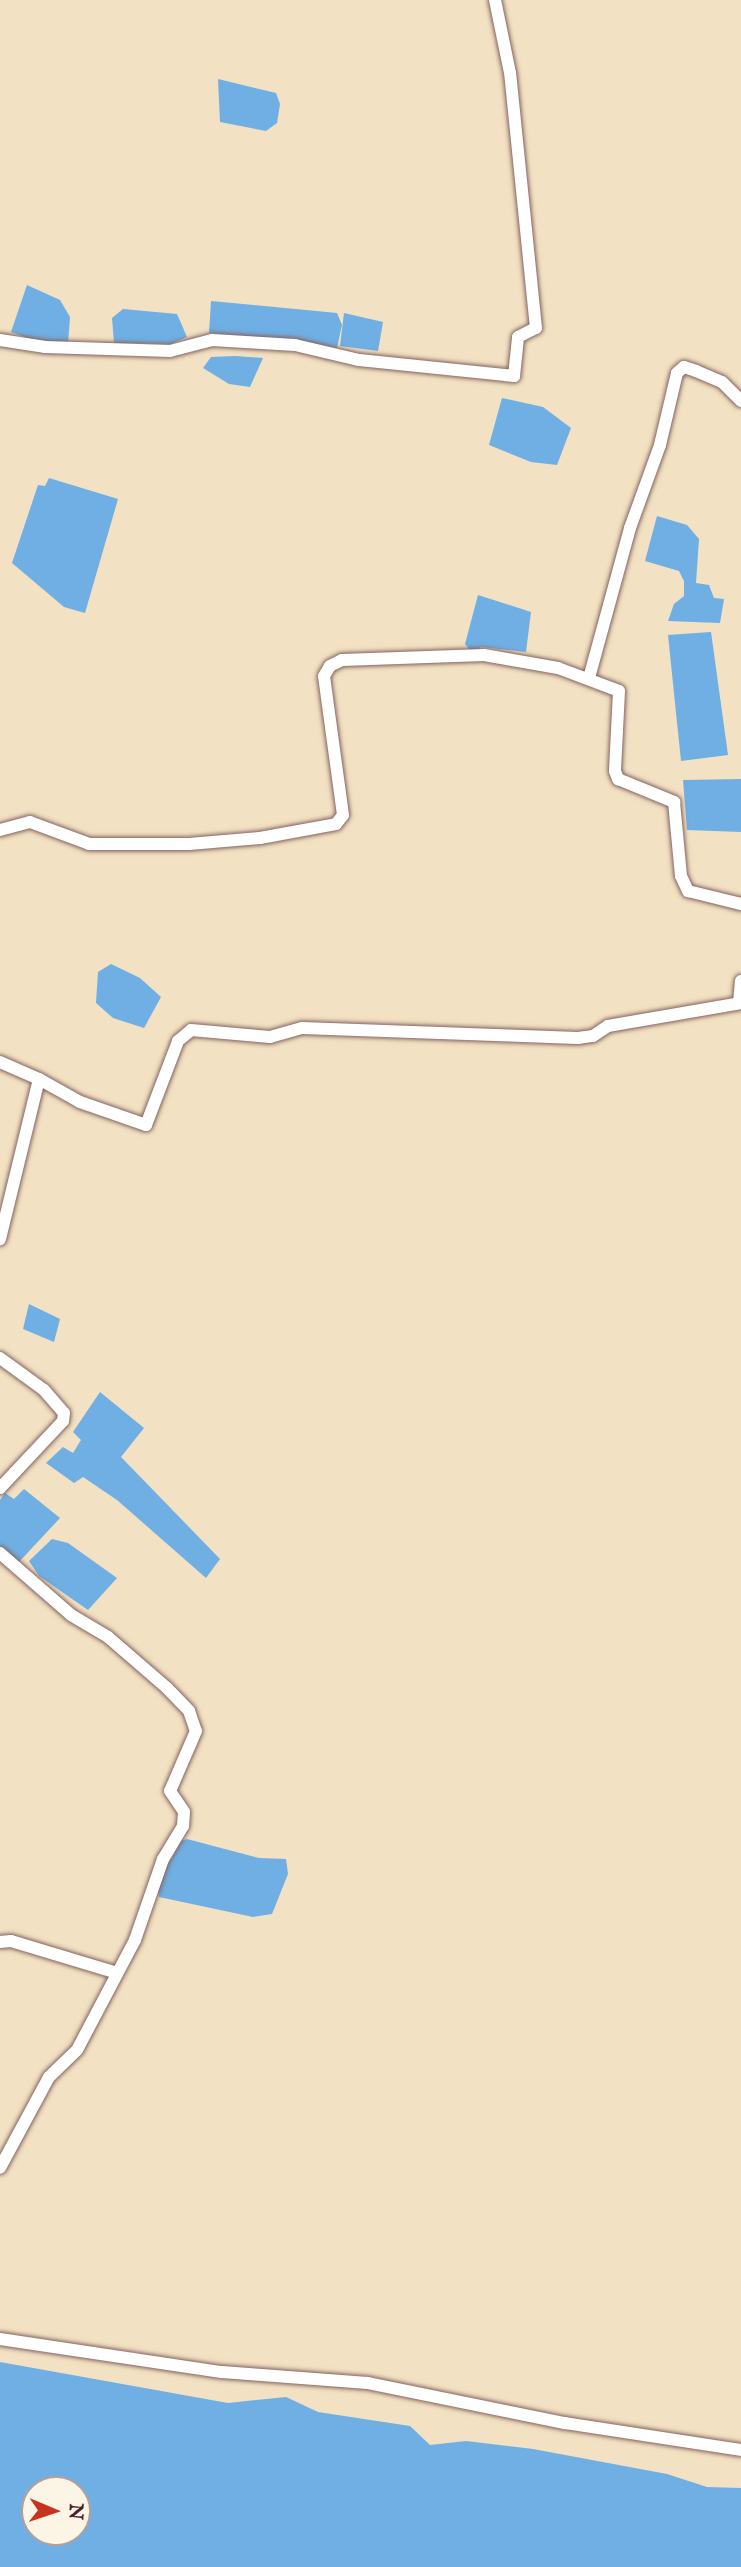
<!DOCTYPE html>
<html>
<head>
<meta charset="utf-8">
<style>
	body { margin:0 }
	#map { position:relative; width:741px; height:2567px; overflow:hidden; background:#f2e1c2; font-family:"IM FELL English",serif }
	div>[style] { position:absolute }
	.water>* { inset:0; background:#6fafe3 }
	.roads { filter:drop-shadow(0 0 2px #856360) drop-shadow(0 0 2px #856360) }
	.minor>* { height:12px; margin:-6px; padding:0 6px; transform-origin:6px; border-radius:6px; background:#fff }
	span { translate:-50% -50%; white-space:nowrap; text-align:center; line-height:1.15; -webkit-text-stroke:5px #fcf5e5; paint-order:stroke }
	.north { position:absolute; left:21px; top:2476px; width:70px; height:70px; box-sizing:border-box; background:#fcf5e5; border:2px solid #b59f9b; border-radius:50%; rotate:92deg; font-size:19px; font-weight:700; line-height:28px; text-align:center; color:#4a1f2b }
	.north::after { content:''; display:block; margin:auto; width:24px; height:32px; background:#c8321e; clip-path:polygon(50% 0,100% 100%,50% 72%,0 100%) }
</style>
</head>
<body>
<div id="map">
	<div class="water">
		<div style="clip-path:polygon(218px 79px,276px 93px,280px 104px,277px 123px,266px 131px,220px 122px)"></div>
		<div style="clip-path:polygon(27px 285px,60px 300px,70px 317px,68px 344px,47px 345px,11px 332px)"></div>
		<div style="clip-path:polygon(211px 301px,337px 313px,342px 325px,337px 348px,298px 340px,209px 333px)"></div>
		<div style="clip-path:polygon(123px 309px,177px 314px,187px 337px,171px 344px,114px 343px,112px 318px)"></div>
		<div style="clip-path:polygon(344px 313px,383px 322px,378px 351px,340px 346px)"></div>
		<div style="clip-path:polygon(235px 356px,263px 358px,250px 387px,229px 384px,203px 368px,211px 357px)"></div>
		<div style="clip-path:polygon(502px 398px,543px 407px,571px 428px,557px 465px,531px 462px,489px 445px)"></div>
		<div style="clip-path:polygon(49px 478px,118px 499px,85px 613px,64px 607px,12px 563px,38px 485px,45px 486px)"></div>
		<div style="clip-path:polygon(657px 516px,687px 525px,699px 539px,696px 583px,709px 585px,714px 598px,724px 599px,720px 623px,668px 621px,674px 604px,684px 596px,684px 581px,679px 571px,645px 561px)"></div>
		<div style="clip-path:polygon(478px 595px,531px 612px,526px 652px,481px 647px,473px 654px,465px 644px)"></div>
		<div style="clip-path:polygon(711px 632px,728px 755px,681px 761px,668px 635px)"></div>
		<div style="clip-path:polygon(741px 779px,741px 832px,687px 830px,683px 780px)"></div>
		<div style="clip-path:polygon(111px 964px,140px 978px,161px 997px,144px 1028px,113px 1018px,96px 1003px,98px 972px)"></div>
		<div style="clip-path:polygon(29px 1304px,60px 1319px,54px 1342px,23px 1329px)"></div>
		<div style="clip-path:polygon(100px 1392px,144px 1428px,121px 1457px,220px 1559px,206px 1578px,117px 1500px,83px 1477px,74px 1483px,46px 1463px,63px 1447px,73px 1453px,81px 1440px,73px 1432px)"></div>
		<div style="clip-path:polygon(24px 1489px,60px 1518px,19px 1562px,0 1547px,0 1500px,5px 1493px,14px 1499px)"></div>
		<div style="clip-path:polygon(52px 1539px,68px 1543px,117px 1578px,88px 1610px,39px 1576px,29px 1561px)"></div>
		<div style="clip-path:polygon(187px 1839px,259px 1858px,286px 1859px,288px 1874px,272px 1914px,253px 1917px,159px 1897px,157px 1884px,181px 1841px)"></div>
		<div style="clip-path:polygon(evenodd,0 2362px,228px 2403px,286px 2397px,318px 2412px,410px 2426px,430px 2445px,466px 2441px,533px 2449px,667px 2474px,707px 2487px,741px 2488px,741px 2567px,0 2567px,0 2362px,77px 2490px,77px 2532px,35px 2532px,35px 2490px,77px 2490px)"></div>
	</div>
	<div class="roads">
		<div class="minor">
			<div style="left:0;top:340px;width:46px;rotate:8.8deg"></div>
			<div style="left:45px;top:347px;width:125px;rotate:1.8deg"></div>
			<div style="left:170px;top:351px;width:43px;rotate:-14.7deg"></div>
			<div style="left:212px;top:340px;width:83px;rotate:3.4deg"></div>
			<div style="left:295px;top:345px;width:66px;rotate:13.2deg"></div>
			<div style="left:359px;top:360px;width:156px;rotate:5.9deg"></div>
			<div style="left:514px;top:376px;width:39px;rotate:-84deg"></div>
			<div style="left:518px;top:337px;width:20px;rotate:-27deg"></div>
			<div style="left:536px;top:328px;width:256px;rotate:-95.8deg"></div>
			<div style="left:510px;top:73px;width:75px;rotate:-101.6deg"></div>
			<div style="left:589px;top:678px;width:156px;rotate:-74.7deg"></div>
			<div style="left:630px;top:528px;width:88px;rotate:-70.1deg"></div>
			<div style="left:660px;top:445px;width:74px;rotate:-76.7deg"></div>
			<div style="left:677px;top:373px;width:9px;rotate:-41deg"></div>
			<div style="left:684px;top:367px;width:13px;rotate:18deg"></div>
			<div style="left:696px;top:371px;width:28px;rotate:23deg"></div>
			<div style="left:722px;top:382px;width:27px;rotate:45deg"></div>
			<div style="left:0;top:830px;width:31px;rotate:-15deg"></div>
			<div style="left:30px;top:822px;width:63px;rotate:20.4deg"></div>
			<div style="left:89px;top:844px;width:100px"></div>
			<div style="left:189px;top:844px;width:71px;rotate:-4.8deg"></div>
			<div style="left:260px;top:838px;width:77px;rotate:-10.4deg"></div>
			<div style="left:336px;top:824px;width:11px;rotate:-52deg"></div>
			<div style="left:343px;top:815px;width:140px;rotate:-97.8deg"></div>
			<div style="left:324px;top:676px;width:12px;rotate:-59deg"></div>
			<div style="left:330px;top:666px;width:13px;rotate:-27deg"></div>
			<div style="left:342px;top:660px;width:142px;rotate:-2deg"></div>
			<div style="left:484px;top:655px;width:75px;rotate:10deg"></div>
			<div style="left:558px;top:668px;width:65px;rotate:20.7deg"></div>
			<div style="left:619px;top:691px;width:80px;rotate:92.9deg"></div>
			<div style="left:615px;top:771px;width:9px;rotate:69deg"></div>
			<div style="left:618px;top:779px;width:61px;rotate:22.3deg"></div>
			<div style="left:674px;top:802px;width:74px;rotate:84.6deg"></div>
			<div style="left:681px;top:876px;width:17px;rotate:65deg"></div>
			<div style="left:688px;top:891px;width:55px;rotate:13.8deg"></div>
			<div style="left:739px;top:1003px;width:22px;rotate:-85deg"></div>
			<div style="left:0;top:1062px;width:43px;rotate:23.6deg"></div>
			<div style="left:39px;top:1079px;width:165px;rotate:103.7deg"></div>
			<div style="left:39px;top:1079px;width:47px;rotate:29.3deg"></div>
			<div style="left:80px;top:1102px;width:70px;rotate:19.2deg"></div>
			<div style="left:146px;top:1125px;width:90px;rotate:-69.1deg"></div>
			<div style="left:178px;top:1041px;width:17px;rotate:-40deg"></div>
			<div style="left:191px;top:1030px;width:79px;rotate:5.1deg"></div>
			<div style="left:270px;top:1037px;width:33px;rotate:-16deg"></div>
			<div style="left:302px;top:1028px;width:276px;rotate:2.1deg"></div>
			<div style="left:578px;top:1038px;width:15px;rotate:-8deg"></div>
			<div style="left:593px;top:1036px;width:18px;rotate:-34deg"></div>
			<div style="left:608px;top:1026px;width:135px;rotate:-9.8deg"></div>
			<div style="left:0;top:1358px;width:54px;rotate:36deg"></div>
			<div style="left:44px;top:1390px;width:30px;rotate:49deg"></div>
			<div style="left:64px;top:1413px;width:8px;rotate:97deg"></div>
			<div style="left:63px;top:1421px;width:92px;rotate:133.2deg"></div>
			<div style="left:0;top:1553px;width:94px;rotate:41.1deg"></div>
			<div style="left:71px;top:1615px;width:43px;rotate:30.7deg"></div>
			<div style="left:108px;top:1637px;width:78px;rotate:40.8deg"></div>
			<div style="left:167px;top:1688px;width:32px;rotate:46deg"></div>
			<div style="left:189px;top:1711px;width:21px;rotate:71deg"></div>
			<div style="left:196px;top:1731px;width:65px;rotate:113.4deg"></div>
			<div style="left:170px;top:1791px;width:25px;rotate:56deg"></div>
			<div style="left:184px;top:1812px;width:14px;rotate:94deg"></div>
			<div style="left:183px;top:1826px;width:39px;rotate:121deg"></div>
			<div style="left:163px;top:1859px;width:86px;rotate:109.1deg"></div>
			<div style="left:135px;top:1940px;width:124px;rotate:117.8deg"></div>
			<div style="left:77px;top:2050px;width:39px;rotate:136deg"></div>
			<div style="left:49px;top:2077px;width:103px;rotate:118.3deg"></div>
			<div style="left:0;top:1942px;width:11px;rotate:-5deg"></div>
			<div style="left:11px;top:1941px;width:111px;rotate:16.8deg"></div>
			<div style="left:0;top:2339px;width:224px;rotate:8.5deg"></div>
			<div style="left:222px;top:2372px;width:146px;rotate:4.3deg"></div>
			<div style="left:368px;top:2383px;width:201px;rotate:11.5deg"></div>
			<div style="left:565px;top:2423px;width:178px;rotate:8.7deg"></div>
		</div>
	</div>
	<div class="north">N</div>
</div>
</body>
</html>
